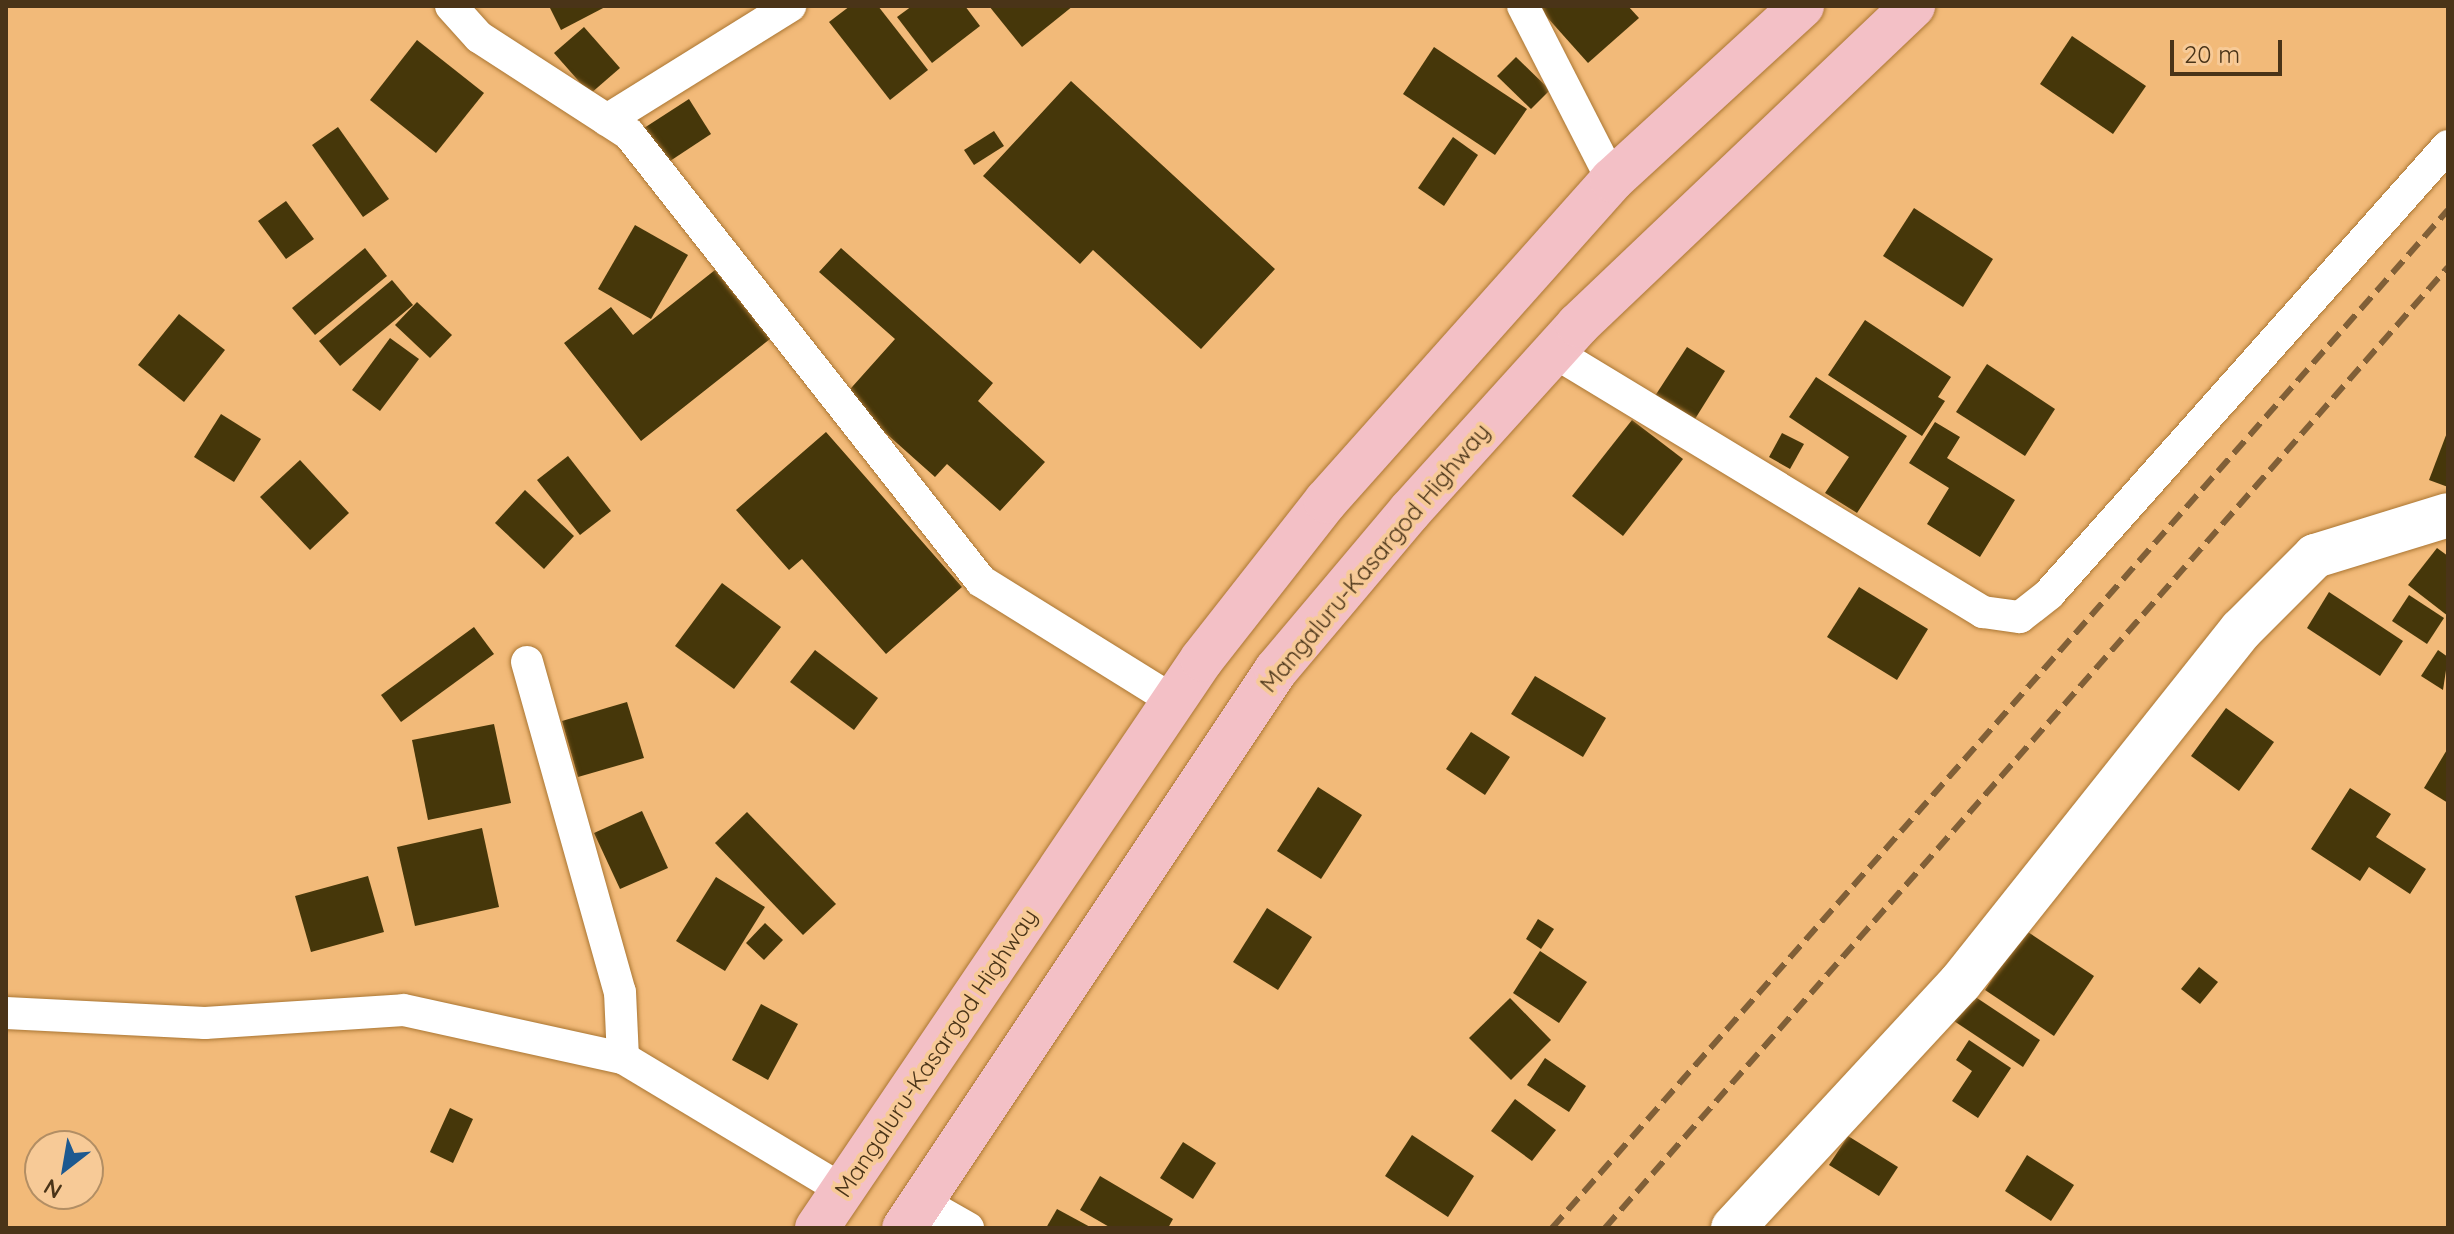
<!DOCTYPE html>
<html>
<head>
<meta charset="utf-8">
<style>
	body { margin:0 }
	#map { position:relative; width:2454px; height:1234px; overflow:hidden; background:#f2ba79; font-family:Quicksand,sans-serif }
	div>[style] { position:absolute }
	.building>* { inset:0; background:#46370a }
	.roads { filter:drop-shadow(0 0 2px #aa7633) drop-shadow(0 0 2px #aa7633) }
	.street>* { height:32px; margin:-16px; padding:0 16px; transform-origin:16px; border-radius:16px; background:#fff }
	.secondary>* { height:44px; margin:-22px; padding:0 22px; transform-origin:22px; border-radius:22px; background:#fff }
	.highway>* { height:44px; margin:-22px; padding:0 22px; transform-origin:22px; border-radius:22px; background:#f3c0c6 }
	.rail>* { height:6px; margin-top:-3px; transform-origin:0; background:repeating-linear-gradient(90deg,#805f37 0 16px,transparent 0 24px) }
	span { translate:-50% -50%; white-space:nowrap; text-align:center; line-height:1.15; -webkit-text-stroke:8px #f7ca97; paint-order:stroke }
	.street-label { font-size:24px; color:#4a3418 }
	.frame { position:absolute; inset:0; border:8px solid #4a3418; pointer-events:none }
	.north { position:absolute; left:24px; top:1130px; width:80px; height:80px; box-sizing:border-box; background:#f7ca97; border:2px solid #b28e64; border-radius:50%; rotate:211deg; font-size:22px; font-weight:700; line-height:32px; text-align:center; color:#4a3418 }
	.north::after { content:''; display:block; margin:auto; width:28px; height:36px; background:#1d5990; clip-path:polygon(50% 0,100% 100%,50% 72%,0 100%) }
	.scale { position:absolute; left:2170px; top:40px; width:112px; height:36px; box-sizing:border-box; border:4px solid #4a3418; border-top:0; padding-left:10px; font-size:24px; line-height:28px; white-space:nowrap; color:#4a3418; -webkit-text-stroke:6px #f7ca97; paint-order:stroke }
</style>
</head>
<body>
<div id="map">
	<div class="building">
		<div style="clip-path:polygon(549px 6px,607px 6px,561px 30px)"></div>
		<div style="clip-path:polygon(850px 6px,878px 6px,928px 70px,890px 100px,829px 22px)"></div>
		<div style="clip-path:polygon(912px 6px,965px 6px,980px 26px,932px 63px,897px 17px)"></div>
		<div style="clip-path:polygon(989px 6px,1073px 6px,1022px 47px)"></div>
		<div style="clip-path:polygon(1537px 6px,1628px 6px,1639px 18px,1588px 63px)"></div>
		<div style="clip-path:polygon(584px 27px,620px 68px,590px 94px,554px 53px)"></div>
		<div style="clip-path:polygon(2072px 36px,2146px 86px,2113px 134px,2040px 84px)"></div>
		<div style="clip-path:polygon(417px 40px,484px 93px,436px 153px,370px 100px)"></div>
		<div style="clip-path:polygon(1434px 47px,1527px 109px,1495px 155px,1403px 94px)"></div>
		<div style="clip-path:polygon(1516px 57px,1550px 90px,1531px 109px,1497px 76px)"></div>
		<div style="clip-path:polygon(1071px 81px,1275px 269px,1201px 349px,1093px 250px,1080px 264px,983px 176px)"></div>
		<div style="clip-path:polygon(689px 99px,711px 134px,664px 165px,641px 130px)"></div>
		<div style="clip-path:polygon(338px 127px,389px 199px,363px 217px,312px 145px)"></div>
		<div style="clip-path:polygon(994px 131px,1004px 146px,974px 165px,964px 150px)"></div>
		<div style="clip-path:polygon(1453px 137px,1478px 155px,1444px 206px,1418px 188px)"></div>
		<div style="clip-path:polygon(286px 201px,314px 239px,286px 259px,258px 221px)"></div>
		<div style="clip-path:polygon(1914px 208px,1993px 259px,1963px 307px,1883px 256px)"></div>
		<div style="clip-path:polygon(635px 225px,688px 255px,651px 319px,598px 289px)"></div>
		<div style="clip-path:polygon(365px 248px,387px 276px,315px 335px,292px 308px)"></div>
		<div style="clip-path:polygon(841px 248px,993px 383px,978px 401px,1045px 462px,1000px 511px,947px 464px,935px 477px,844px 396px,895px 339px,819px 272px)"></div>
		<div style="clip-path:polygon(715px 270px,770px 339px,641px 441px,564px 343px,611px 307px,633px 335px)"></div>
		<div style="clip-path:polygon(392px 280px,413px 305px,340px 366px,319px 341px)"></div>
		<div style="clip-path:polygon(417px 302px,452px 335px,430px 358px,395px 325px)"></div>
		<div style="clip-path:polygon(179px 314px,225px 350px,184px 402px,138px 365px)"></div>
		<div style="clip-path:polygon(1865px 320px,1951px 377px,1938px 397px,1945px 401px,1922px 436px,1828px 375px)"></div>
		<div style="clip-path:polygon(390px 338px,419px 359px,380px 411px,352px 390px)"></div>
		<div style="clip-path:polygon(1687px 347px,1725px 371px,1690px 427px,1651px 402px)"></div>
		<div style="clip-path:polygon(1987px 364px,2055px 409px,2025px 456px,1956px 412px)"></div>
		<div style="clip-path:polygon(1816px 377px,1907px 436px,1857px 513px,1825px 493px,1849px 457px,1789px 417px)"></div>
		<div style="clip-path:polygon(221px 414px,261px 439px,234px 482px,194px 457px)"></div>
		<div style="clip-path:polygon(1632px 420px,1683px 459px,1623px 536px,1572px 496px)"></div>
		<div style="clip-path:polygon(1935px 422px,1960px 437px,1947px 458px,2015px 500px,1980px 557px,1927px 524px,1949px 488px,1909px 463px)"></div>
		<div style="clip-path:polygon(2448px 430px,2448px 487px,2429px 480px)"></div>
		<div style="clip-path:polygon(826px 432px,962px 587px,886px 654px,802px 559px,789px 570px,736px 510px)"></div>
		<div style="clip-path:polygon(1782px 433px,1804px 444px,1790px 469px,1769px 457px)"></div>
		<div style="clip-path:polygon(568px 456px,611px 511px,580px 535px,537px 480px)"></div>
		<div style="clip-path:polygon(300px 460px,349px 513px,310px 550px,260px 497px)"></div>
		<div style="clip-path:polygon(525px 490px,574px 536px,544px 569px,495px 523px)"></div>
		<div style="clip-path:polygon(2437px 548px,2448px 556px,2448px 616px,2408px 585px)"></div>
		<div style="clip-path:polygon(722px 583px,781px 627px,734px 689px,675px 646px)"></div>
		<div style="clip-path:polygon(1859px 587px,1928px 629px,1897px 680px,1827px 637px)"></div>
		<div style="clip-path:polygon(2329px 592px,2403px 641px,2380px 676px,2307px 628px)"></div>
		<div style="clip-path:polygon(2409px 595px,2444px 618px,2427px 644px,2392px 621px)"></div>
		<div style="clip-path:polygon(474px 627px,494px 654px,401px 722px,381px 695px)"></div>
		<div style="clip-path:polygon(815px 650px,878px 698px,854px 730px,790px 682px)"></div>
		<div style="clip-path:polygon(2438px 650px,2448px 657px,2443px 690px,2421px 676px)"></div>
		<div style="clip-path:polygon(1535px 676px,1606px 718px,1583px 757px,1511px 714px)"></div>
		<div style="clip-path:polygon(627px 702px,644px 758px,578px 777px,562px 721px)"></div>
		<div style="clip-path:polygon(2226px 708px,2274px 742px,2239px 791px,2191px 756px)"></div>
		<div style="clip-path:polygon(494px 724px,511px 803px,428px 820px,412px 740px)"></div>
		<div style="clip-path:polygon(1471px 732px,1510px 757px,1485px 795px,1446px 769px)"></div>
		<div style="clip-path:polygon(2448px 748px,2448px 803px,2424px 788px)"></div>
		<div style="clip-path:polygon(1318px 787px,1362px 815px,1321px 879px,1277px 851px)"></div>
		<div style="clip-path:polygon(2350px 788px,2391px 814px,2376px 837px,2426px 869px,2410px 894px,2369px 867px,2360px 881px,2311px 849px)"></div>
		<div style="clip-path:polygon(642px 811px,668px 868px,620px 889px,594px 833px)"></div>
		<div style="clip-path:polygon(747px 812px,836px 904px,803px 935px,715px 843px)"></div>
		<div style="clip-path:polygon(482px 828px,499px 907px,415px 926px,397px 847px)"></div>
		<div style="clip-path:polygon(368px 876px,384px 932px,311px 952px,295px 896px)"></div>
		<div style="clip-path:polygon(716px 877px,765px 907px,725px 971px,676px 941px)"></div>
		<div style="clip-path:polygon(1267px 908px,1312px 937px,1278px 990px,1233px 962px)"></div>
		<div style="clip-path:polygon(1538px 919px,1554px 929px,1541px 949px,1526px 939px)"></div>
		<div style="clip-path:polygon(765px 923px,783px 940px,764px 960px,746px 943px)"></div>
		<div style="clip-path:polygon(2025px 930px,2094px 976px,2054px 1036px,1985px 990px)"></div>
		<div style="clip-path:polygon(1540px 951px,1587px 982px,1559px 1023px,1513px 993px)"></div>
		<div style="clip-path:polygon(2199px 967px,2218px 982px,2200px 1004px,2181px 989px)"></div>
		<div style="clip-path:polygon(1962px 988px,2040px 1040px,2023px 1067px,1945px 1015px)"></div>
		<div style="clip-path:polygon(1510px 998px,1551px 1040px,1511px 1080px,1469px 1038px)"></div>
		<div style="clip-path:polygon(761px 1004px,798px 1024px,768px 1080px,732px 1060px)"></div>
		<div style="clip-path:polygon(1969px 1040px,2011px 1068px,1978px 1118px,1952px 1101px,1972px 1071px,1956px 1060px)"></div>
		<div style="clip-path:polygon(1545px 1058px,1586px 1086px,1569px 1112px,1527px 1085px)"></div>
		<div style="clip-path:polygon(1515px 1099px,1556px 1130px,1532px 1161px,1491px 1131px)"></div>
		<div style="clip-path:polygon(450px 1108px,473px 1119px,453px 1163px,430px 1152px)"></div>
		<div style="clip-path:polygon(1412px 1135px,1474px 1176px,1448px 1217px,1385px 1176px)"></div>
		<div style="clip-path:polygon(1848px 1136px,1898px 1167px,1879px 1196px,1829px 1165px)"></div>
		<div style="clip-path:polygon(1183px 1142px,1216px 1163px,1193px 1199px,1160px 1178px)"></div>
		<div style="clip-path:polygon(2027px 1155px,2074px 1185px,2051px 1221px,2005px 1191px)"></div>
		<div style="clip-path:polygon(1100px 1176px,1173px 1219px,1168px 1228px,1111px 1228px,1080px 1210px)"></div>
		<div style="clip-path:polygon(1057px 1209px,1092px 1228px,1046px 1228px)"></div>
	</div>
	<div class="roads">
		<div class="street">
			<div style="left:451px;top:6px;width:42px;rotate:47.9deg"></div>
			<div style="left:479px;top:37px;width:179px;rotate:32.9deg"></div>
			<div style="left:629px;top:134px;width:569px;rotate:51.78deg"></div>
			<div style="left:981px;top:581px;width:227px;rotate:31.9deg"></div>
			<div style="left:1523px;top:6px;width:195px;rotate:62.9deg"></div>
			<div style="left:607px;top:120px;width:216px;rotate:-31.9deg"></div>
			<div style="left:1554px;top:352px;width:502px;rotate:31.22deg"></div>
			<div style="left:1983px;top:612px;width:37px;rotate:8deg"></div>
			<div style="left:2020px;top:617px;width:37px;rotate:-38deg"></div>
			<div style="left:2049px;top:594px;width:600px;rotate:-48.31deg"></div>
			<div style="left:527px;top:662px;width:343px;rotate:74.3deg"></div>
			<div style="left:620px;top:992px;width:66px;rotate:87.4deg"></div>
			<div style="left:6px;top:1013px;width:199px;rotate:2.9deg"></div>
			<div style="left:205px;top:1023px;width:199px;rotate:-3.7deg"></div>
			<div style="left:404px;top:1010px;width:224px;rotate:12.4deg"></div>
			<div style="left:623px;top:1058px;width:257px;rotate:31deg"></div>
			<div style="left:922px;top:1202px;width:53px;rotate:29.5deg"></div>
		</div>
		<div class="secondary">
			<div style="left:1733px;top:1228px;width:334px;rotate:-47.2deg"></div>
			<div style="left:1960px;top:983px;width:451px;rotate:-51.5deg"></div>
			<div style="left:2241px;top:630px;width:105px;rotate:-45deg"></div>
			<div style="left:2315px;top:556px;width:139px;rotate:-17.1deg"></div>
		</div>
		<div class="highway">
			<div style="left:817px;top:1228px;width:687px;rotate:-55.92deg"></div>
			<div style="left:1202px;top:659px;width:201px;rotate:-51.9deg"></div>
			<div style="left:1326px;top:501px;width:430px;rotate:-48.3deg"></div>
			<div style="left:1612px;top:180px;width:258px;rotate:-42.5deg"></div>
			<div style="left:904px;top:1228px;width:671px;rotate:-56.31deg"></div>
			<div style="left:1276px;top:670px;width:208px;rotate:-49.9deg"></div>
			<div style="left:1410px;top:511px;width:251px;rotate:-47.9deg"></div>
			<div style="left:1578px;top:325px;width:463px;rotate:-43.6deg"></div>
		</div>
	</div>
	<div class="rail">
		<div style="left:1552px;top:1228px;width:1356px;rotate:-48.65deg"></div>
		<div style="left:1605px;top:1228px;width:1278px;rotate:-48.74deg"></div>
	</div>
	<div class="street-label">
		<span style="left:1375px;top:558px;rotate:-50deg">Mangaluru-Kasargod Highway</span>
		<span style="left:936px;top:1053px;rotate:-56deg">Mangaluru-Kasargod Highway</span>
	</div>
	<div class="frame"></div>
	<div class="north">N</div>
	<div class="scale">20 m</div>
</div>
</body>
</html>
